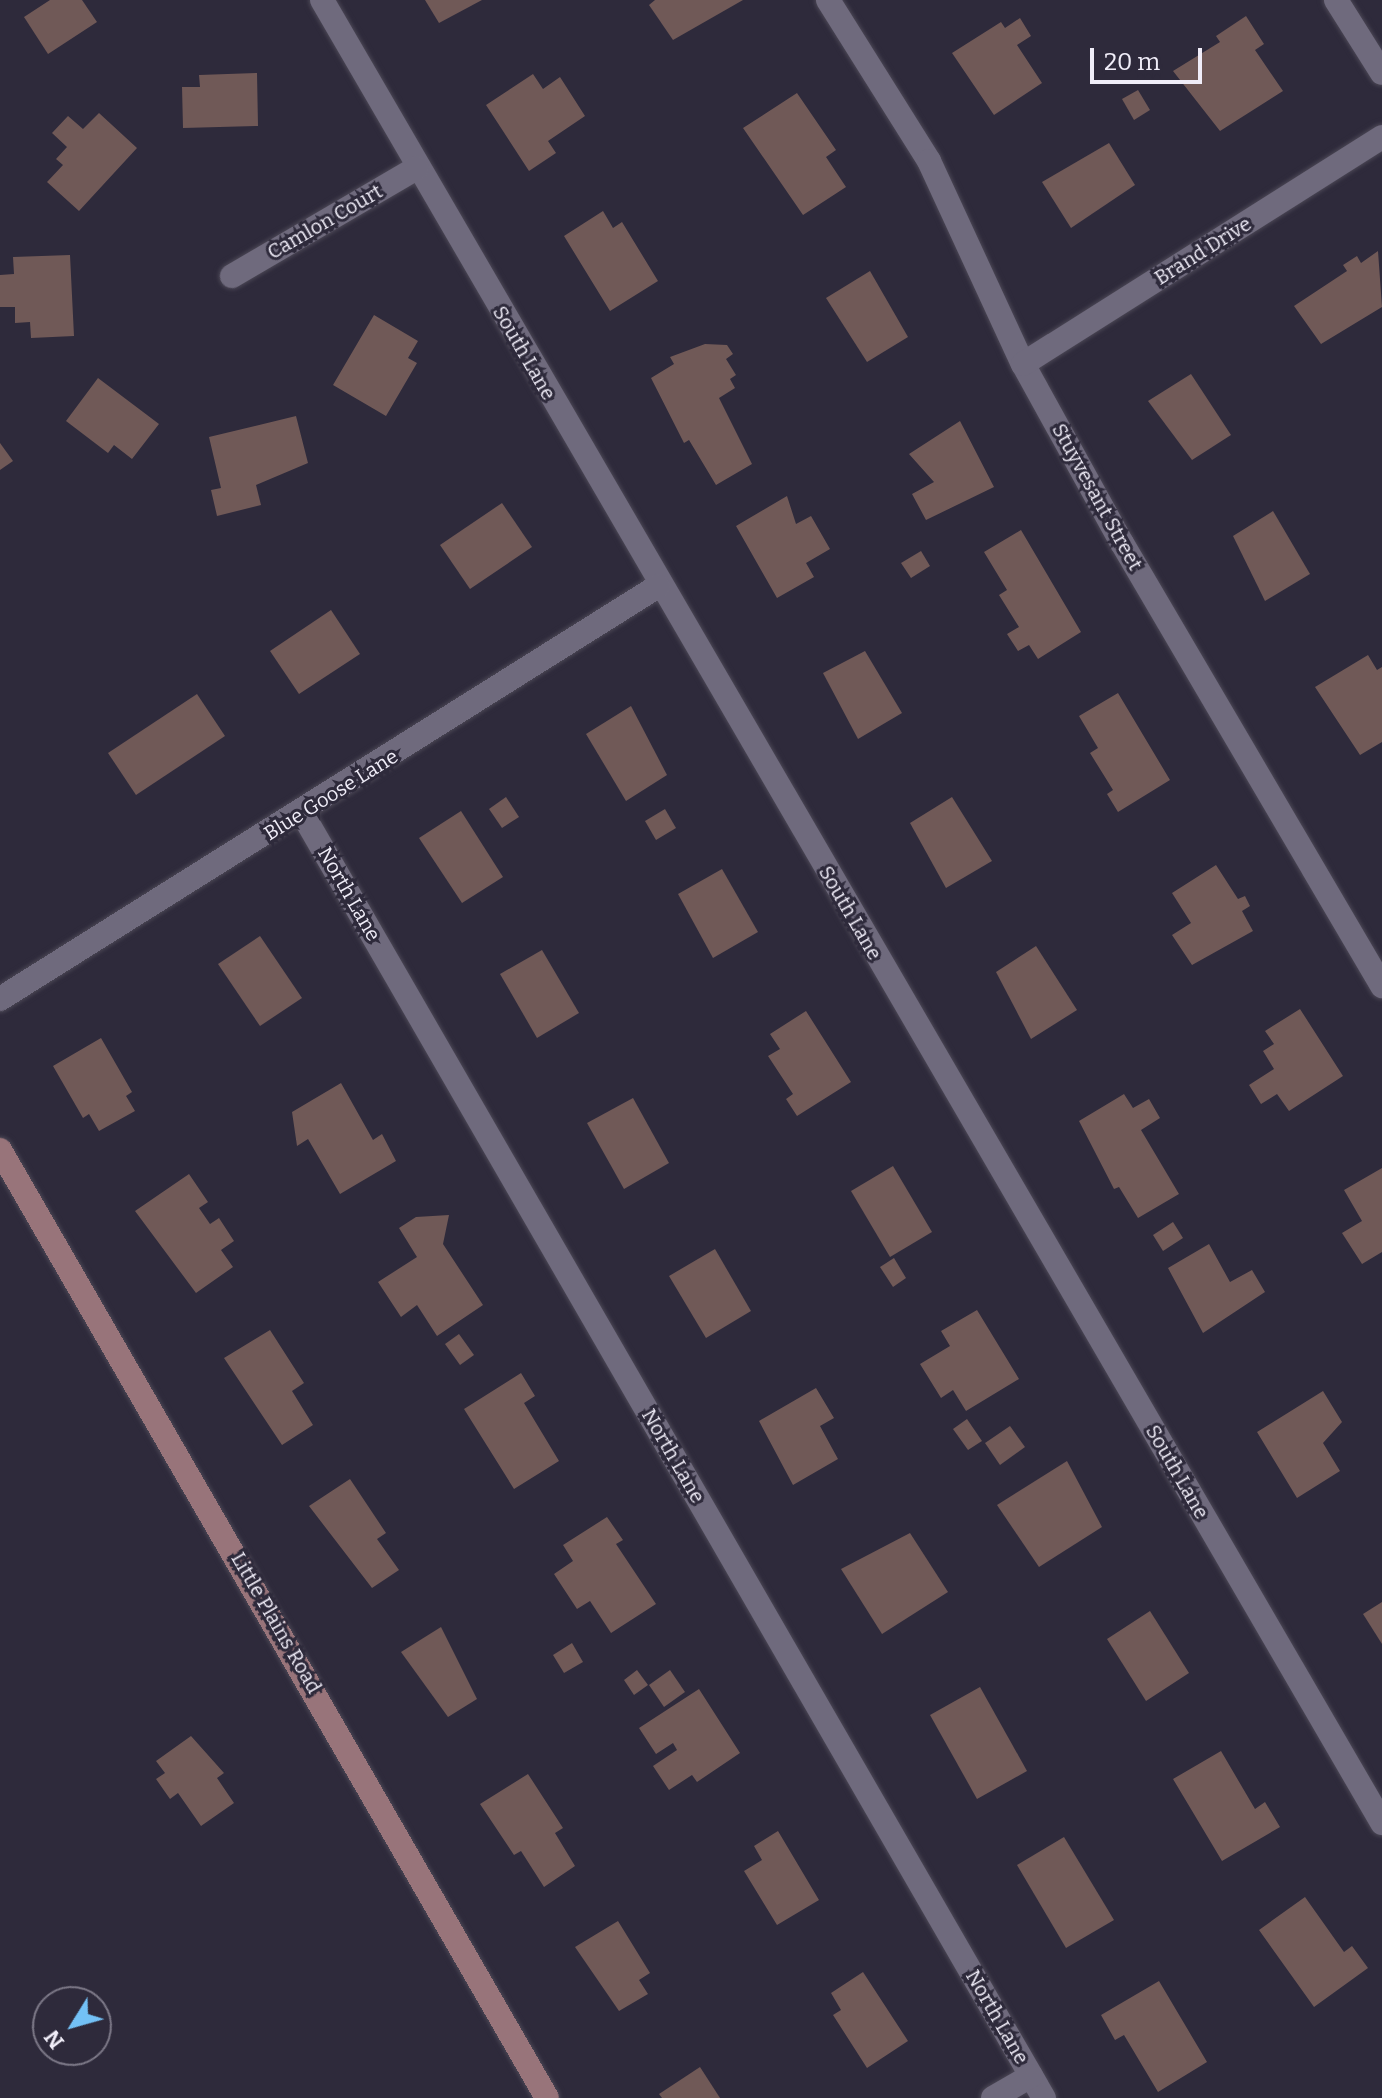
<!DOCTYPE html>
<html>
<head>
<meta charset="utf-8">
<style>
	body { margin:0 }
	#map { position:relative; width:1382px; height:2098px; overflow:hidden; background:#2e2a3b; font-family:Bitter,serif }
	div>[style] { position:absolute }
	.building>* { inset:0; background:#705957 }
	.roads { filter:drop-shadow(0 0 2px #4b4755) drop-shadow(0 0 2px #4b4755) }
	.street>* { height:24px; margin:-12px; padding:0 12px; transform-origin:12px; border-radius:12px; background:#6f6a7d }
	.secondary>* { height:24px; margin:-12px; padding:0 12px; transform-origin:12px; border-radius:12px; background:#98747a }
	span { translate:-50% -50%; white-space:nowrap; text-align:center; line-height:1.15; -webkit-text-stroke:6px #2e2a3b; paint-order:stroke }
	.street-label { font-size:20px; color:#f0edf8 }
	.north { position:absolute; left:32px; top:1986px; width:80px; height:80px; box-sizing:border-box; background:#2e2a3b; border:2px solid #7c7887; border-radius:50%; rotate:233deg; font-size:22px; font-weight:700; line-height:32px; text-align:center; color:#f0edf8 }
	.north::after { content:''; display:block; margin:auto; width:28px; height:36px; background:#73c1f6; clip-path:polygon(50% 0,100% 100%,50% 72%,0 100%) }
	.scale { position:absolute; left:1090px; top:48px; width:112px; height:36px; box-sizing:border-box; border:4px solid #f0edf8; border-top:0; padding-left:10px; font-size:24px; line-height:28px; white-space:nowrap; color:#f0edf8; -webkit-text-stroke:6px #2e2a3b; paint-order:stroke }
</style>
</head>
<body>
<div id="map">
	<div class="building">
		<div style="clip-path:polygon(50px 0,82px 0,97px 22px,48px 54px,24px 17px)"></div>
		<div style="clip-path:polygon(425px 0,482px 0,439px 23px)"></div>
		<div style="clip-path:polygon(655px 0,743px 0,673px 40px,649px 5px)"></div>
		<div style="clip-path:polygon(1246px 16px,1264px 44px,1255px 50px,1283px 91px,1220px 131px,1173px 71px,1220px 42px,1216px 36px)"></div>
		<div style="clip-path:polygon(1020px 18px,1031px 36px,1017px 45px,1042px 83px,994px 115px,952px 53px,1001px 22px,1005px 28px)"></div>
		<div style="clip-path:polygon(257px 73px,258px 126px,183px 128px,182px 87px,200px 87px,199px 75px)"></div>
		<div style="clip-path:polygon(533px 74px,543px 89px,560px 77px,585px 116px,548px 141px,556px 153px,529px 171px,486px 105px)"></div>
		<div style="clip-path:polygon(1138px 90px,1150px 110px,1134px 120px,1122px 99px)"></div>
		<div style="clip-path:polygon(797px 93px,836px 150px,826px 157px,846px 187px,803px 215px,743px 128px)"></div>
		<div style="clip-path:polygon(99px 113px,137px 148px,79px 211px,47px 182px,63px 165px,56px 159px,67px 147px,52px 133px,68px 116px,83px 129px)"></div>
		<div style="clip-path:polygon(1109px 143px,1135px 185px,1071px 228px,1042px 182px)"></div>
		<div style="clip-path:polygon(603px 211px,613px 228px,622px 222px,658px 281px,610px 311px,564px 236px)"></div>
		<div style="clip-path:polygon(1378px 251px,1382px 307px,1321px 344px,1294px 306px,1347px 271px,1343px 265px,1357px 256px,1361px 263px)"></div>
		<div style="clip-path:polygon(70px 255px,74px 336px,31px 338px,30px 322px,15px 323px,15px 307px,0 307px,0 275px,14px 274px,13px 257px)"></div>
		<div style="clip-path:polygon(870px 271px,908px 337px,867px 362px,826px 298px)"></div>
		<div style="clip-path:polygon(374px 315px,418px 341px,408px 358px,417px 363px,386px 416px,333px 385px)"></div>
		<div style="clip-path:polygon(705px 344px,727px 345px,733px 354px,726px 359px,736px 375px,730px 379px,735px 388px,719px 398px,752px 464px,716px 485px,689px 440px,684px 443px,651px 378px,674px 364px,670px 357px)"></div>
		<div style="clip-path:polygon(1191px 374px,1231px 435px,1192px 460px,1148px 401px)"></div>
		<div style="clip-path:polygon(98px 378px,159px 424px,132px 459px,114px 445px,108px 453px,66px 421px)"></div>
		<div style="clip-path:polygon(296px 416px,308px 463px,256px 485px,261px 505px,217px 516px,211px 490px,221px 488px,209px 437px)"></div>
		<div style="clip-path:polygon(960px 421px,994px 487px,926px 520px,912px 494px,934px 482px,909px 454px)"></div>
		<div style="clip-path:polygon(0 443px,13px 461px,0 470px)"></div>
		<div style="clip-path:polygon(787px 496px,796px 524px,811px 516px,830px 549px,806px 563px,814px 577px,777px 598px,736px 526px)"></div>
		<div style="clip-path:polygon(502px 503px,532px 547px,470px 589px,440px 545px)"></div>
		<div style="clip-path:polygon(1273px 511px,1310px 574px,1265px 601px,1233px 536px)"></div>
		<div style="clip-path:polygon(1021px 530px,1081px 632px,1038px 659px,1029px 645px,1018px 651px,1007px 634px,1019px 627px,999px 595px,1007px 590px,984px 552px)"></div>
		<div style="clip-path:polygon(921px 551px,930px 566px,911px 578px,901px 563px)"></div>
		<div style="clip-path:polygon(331px 610px,360px 654px,299px 694px,270px 651px)"></div>
		<div style="clip-path:polygon(865px 651px,902px 713px,858px 739px,823px 673px)"></div>
		<div style="clip-path:polygon(1368px 655px,1377px 670px,1382px 667px,1382px 742px,1360px 755px,1315px 687px)"></div>
		<div style="clip-path:polygon(1118px 693px,1170px 780px,1118px 812px,1107px 794px,1113px 790px,1090px 753px,1098px 748px,1079px 716px)"></div>
		<div style="clip-path:polygon(197px 694px,225px 736px,136px 795px,108px 753px)"></div>
		<div style="clip-path:polygon(631px 706px,667px 775px,626px 801px,586px 734px)"></div>
		<div style="clip-path:polygon(506px 797px,519px 817px,502px 828px,489px 809px)"></div>
		<div style="clip-path:polygon(952px 797px,992px 861px,946px 888px,910px 823px)"></div>
		<div style="clip-path:polygon(665px 809px,676px 828px,656px 840px,645px 821px)"></div>
		<div style="clip-path:polygon(461px 811px,503px 877px,462px 903px,419px 838px)"></div>
		<div style="clip-path:polygon(1216px 865px,1238px 899px,1245px 896px,1250px 906px,1242px 911px,1253px 931px,1192px 965px,1172px 935px,1191px 923px,1172px 893px)"></div>
		<div style="clip-path:polygon(722px 869px,758px 932px,713px 958px,678px 894px)"></div>
		<div style="clip-path:polygon(260px 936px,302px 998px,260px 1026px,218px 964px)"></div>
		<div style="clip-path:polygon(1036px 946px,1077px 1010px,1031px 1039px,996px 972px)"></div>
		<div style="clip-path:polygon(542px 950px,579px 1013px,537px 1038px,500px 974px)"></div>
		<div style="clip-path:polygon(1300px 1009px,1343px 1076px,1289px 1111px,1277px 1094px,1261px 1104px,1249px 1085px,1274px 1069px,1263px 1051px,1274px 1044px,1265px 1031px)"></div>
		<div style="clip-path:polygon(806px 1011px,851px 1082px,797px 1116px,786px 1099px,793px 1094px,768px 1056px,780px 1049px,770px 1034px)"></div>
		<div style="clip-path:polygon(101px 1038px,132px 1092px,126px 1096px,135px 1111px,99px 1131px,89px 1114px,83px 1118px,53px 1066px)"></div>
		<div style="clip-path:polygon(341px 1083px,373px 1140px,382px 1134px,396px 1161px,340px 1194px,308px 1139px,297px 1146px,292px 1112px)"></div>
		<div style="clip-path:polygon(1124px 1094px,1133px 1108px,1149px 1099px,1160px 1118px,1141px 1130px,1179px 1194px,1138px 1218px,1119px 1187px,1114px 1189px,1079px 1121px)"></div>
		<div style="clip-path:polygon(633px 1098px,669px 1163px,624px 1189px,587px 1123px)"></div>
		<div style="clip-path:polygon(893px 1166px,932px 1232px,890px 1257px,851px 1191px)"></div>
		<div style="clip-path:polygon(1382px 1168px,1382px 1252px,1362px 1264px,1342px 1233px,1362px 1221px,1344px 1190px)"></div>
		<div style="clip-path:polygon(189px 1174px,208px 1202px,199px 1208px,210px 1224px,219px 1218px,234px 1241px,221px 1250px,233px 1267px,196px 1293px,135px 1211px)"></div>
		<div style="clip-path:polygon(449px 1215px,443px 1244px,483px 1305px,437px 1336px,417px 1305px,401px 1317px,378px 1282px,417px 1257px,399px 1228px,416px 1217px)"></div>
		<div style="clip-path:polygon(1173px 1222px,1183px 1238px,1163px 1251px,1153px 1235px)"></div>
		<div style="clip-path:polygon(1209px 1244px,1230px 1282px,1252px 1270px,1265px 1292px,1203px 1333px,1168px 1268px)"></div>
		<div style="clip-path:polygon(715px 1249px,751px 1311px,706px 1338px,669px 1276px)"></div>
		<div style="clip-path:polygon(894px 1258px,906px 1278px,893px 1287px,880px 1267px)"></div>
		<div style="clip-path:polygon(977px 1310px,1019px 1379px,966px 1411px,953px 1390px,941px 1398px,920px 1364px,950px 1346px,941px 1331px)"></div>
		<div style="clip-path:polygon(270px 1330px,304px 1383px,292px 1391px,313px 1425px,282px 1445px,224px 1358px)"></div>
		<div style="clip-path:polygon(459px 1334px,474px 1355px,460px 1365px,445px 1344px)"></div>
		<div style="clip-path:polygon(521px 1373px,535px 1396px,524px 1403px,559px 1461px,514px 1489px,464px 1409px)"></div>
		<div style="clip-path:polygon(816px 1388px,834px 1418px,820px 1426px,838px 1459px,793px 1485px,759px 1421px)"></div>
		<div style="clip-path:polygon(1323px 1391px,1342px 1422px,1323px 1443px,1340px 1471px,1297px 1498px,1257px 1432px)"></div>
		<div style="clip-path:polygon(967px 1419px,982px 1441px,968px 1450px,953px 1429px)"></div>
		<div style="clip-path:polygon(1010px 1426px,1025px 1447px,1000px 1465px,985px 1443px)"></div>
		<div style="clip-path:polygon(1067px 1461px,1102px 1527px,1039px 1567px,997px 1505px)"></div>
		<div style="clip-path:polygon(350px 1479px,386px 1533px,377px 1539px,399px 1570px,372px 1588px,309px 1506px)"></div>
		<div style="clip-path:polygon(607px 1517px,623px 1540px,616px 1544px,656px 1604px,611px 1633px,590px 1601px,577px 1609px,554px 1574px,573px 1561px,563px 1545px)"></div>
		<div style="clip-path:polygon(910px 1533px,948px 1592px,882px 1634px,841px 1569px)"></div>
		<div style="clip-path:polygon(1382px 1602px,1382px 1644px,1363px 1614px)"></div>
		<div style="clip-path:polygon(1150px 1611px,1189px 1673px,1146px 1701px,1107px 1639px)"></div>
		<div style="clip-path:polygon(441px 1627px,477px 1699px,448px 1717px,401px 1652px)"></div>
		<div style="clip-path:polygon(572px 1643px,583px 1662px,564px 1673px,553px 1655px)"></div>
		<div style="clip-path:polygon(637px 1670px,648px 1685px,634px 1695px,624px 1680px)"></div>
		<div style="clip-path:polygon(670px 1670px,685px 1692px,664px 1707px,649px 1685px)"></div>
		<div style="clip-path:polygon(980px 1687px,1027px 1771px,977px 1799px,930px 1715px)"></div>
		<div style="clip-path:polygon(699px 1689px,740px 1753px,697px 1782px,692px 1775px,669px 1790px,653px 1766px,677px 1750px,673px 1743px,656px 1754px,639px 1728px)"></div>
		<div style="clip-path:polygon(191px 1736px,224px 1773px,217px 1778px,234px 1803px,201px 1826px,178px 1793px,170px 1799px,156px 1779px,165px 1773px,156px 1761px)"></div>
		<div style="clip-path:polygon(1221px 1751px,1255px 1809px,1265px 1802px,1280px 1827px,1222px 1861px,1173px 1779px)"></div>
		<div style="clip-path:polygon(528px 1774px,563px 1828px,555px 1833px,575px 1866px,544px 1887px,521px 1851px,514px 1855px,480px 1804px)"></div>
		<div style="clip-path:polygon(778px 1831px,819px 1900px,777px 1925px,744px 1871px,762px 1860px,754px 1846px)"></div>
		<div style="clip-path:polygon(1064px 1837px,1114px 1920px,1066px 1948px,1017px 1865px)"></div>
		<div style="clip-path:polygon(1305px 1897px,1344px 1952px,1352px 1946px,1368px 1968px,1314px 2007px,1259px 1930px)"></div>
		<div style="clip-path:polygon(618px 1921px,650px 1973px,639px 1980px,648px 1994px,619px 2011px,575px 1947px)"></div>
		<div style="clip-path:polygon(863px 1972px,908px 2041px,867px 2068px,833px 2015px,841px 2010px,831px 1993px)"></div>
		<div style="clip-path:polygon(1159px 1981px,1207px 2062px,1158px 2092px,1124px 2035px,1115px 2040px,1101px 2015px)"></div>
		<div style="clip-path:polygon(700px 2067px,720px 2098px,662px 2098px,659px 2094px)"></div>
	</div>
	<div class="roads">
		<div class="street">
			<div style="left:322px;top:0;width:2109px;rotate:59.82deg"></div>
			<div style="left:828px;top:0;width:190px;rotate:57.9deg"></div>
			<div style="left:929px;top:161px;width:224px;rotate:65.2deg"></div>
			<div style="left:1023px;top:364px;width:205px;rotate:61.1deg"></div>
			<div style="left:1122px;top:543px;width:514px;rotate:59.59deg"></div>
			<div style="left:1336px;top:0;width:86px;rotate:57.8deg"></div>
			<div style="left:232px;top:276px;width:214px;rotate:-30.3deg"></div>
			<div style="left:1023px;top:364px;width:425px;rotate:-32.3deg"></div>
			<div style="left:302px;top:813px;width:1484px;rotate:60deg"></div>
			<div style="left:0;top:999px;width:777px;rotate:-32.11deg"></div>
			<div style="left:993px;top:2098px;width:44px;rotate:-30.1deg"></div>
		</div>
		<div class="secondary">
			<div style="left:0;top:1150px;width:1094px;rotate:60.01deg"></div>
		</div>
	</div>
	<div class="street-label">
		<span style="left:325px;top:222px;rotate:-30deg">Camlon Court</span>
		<span style="left:1203px;top:251px;rotate:-32deg">Brand Drive</span>
		<span style="left:524px;top:353px;rotate:60deg">South Lane</span>
		<span style="left:1097px;top:497px;rotate:61deg">Stuyvesant Street</span>
		<span style="left:331px;top:795px;rotate:-32deg">Blue Goose Lane</span>
		<span style="left:349px;top:894px;rotate:60deg">North Lane</span>
		<span style="left:850px;top:913px;rotate:60deg">South Lane</span>
		<span style="left:673px;top:1456px;rotate:60deg">North Lane</span>
		<span style="left:1177px;top:1472px;rotate:60deg">South Lane</span>
		<span style="left:276px;top:1623px;rotate:60deg">Little Plains Road</span>
		<span style="left:997px;top:2017px;rotate:60deg">North Lane</span>
	</div>
	<div class="north">N</div>
	<div class="scale">20 m</div>
</div>
</body>
</html>
